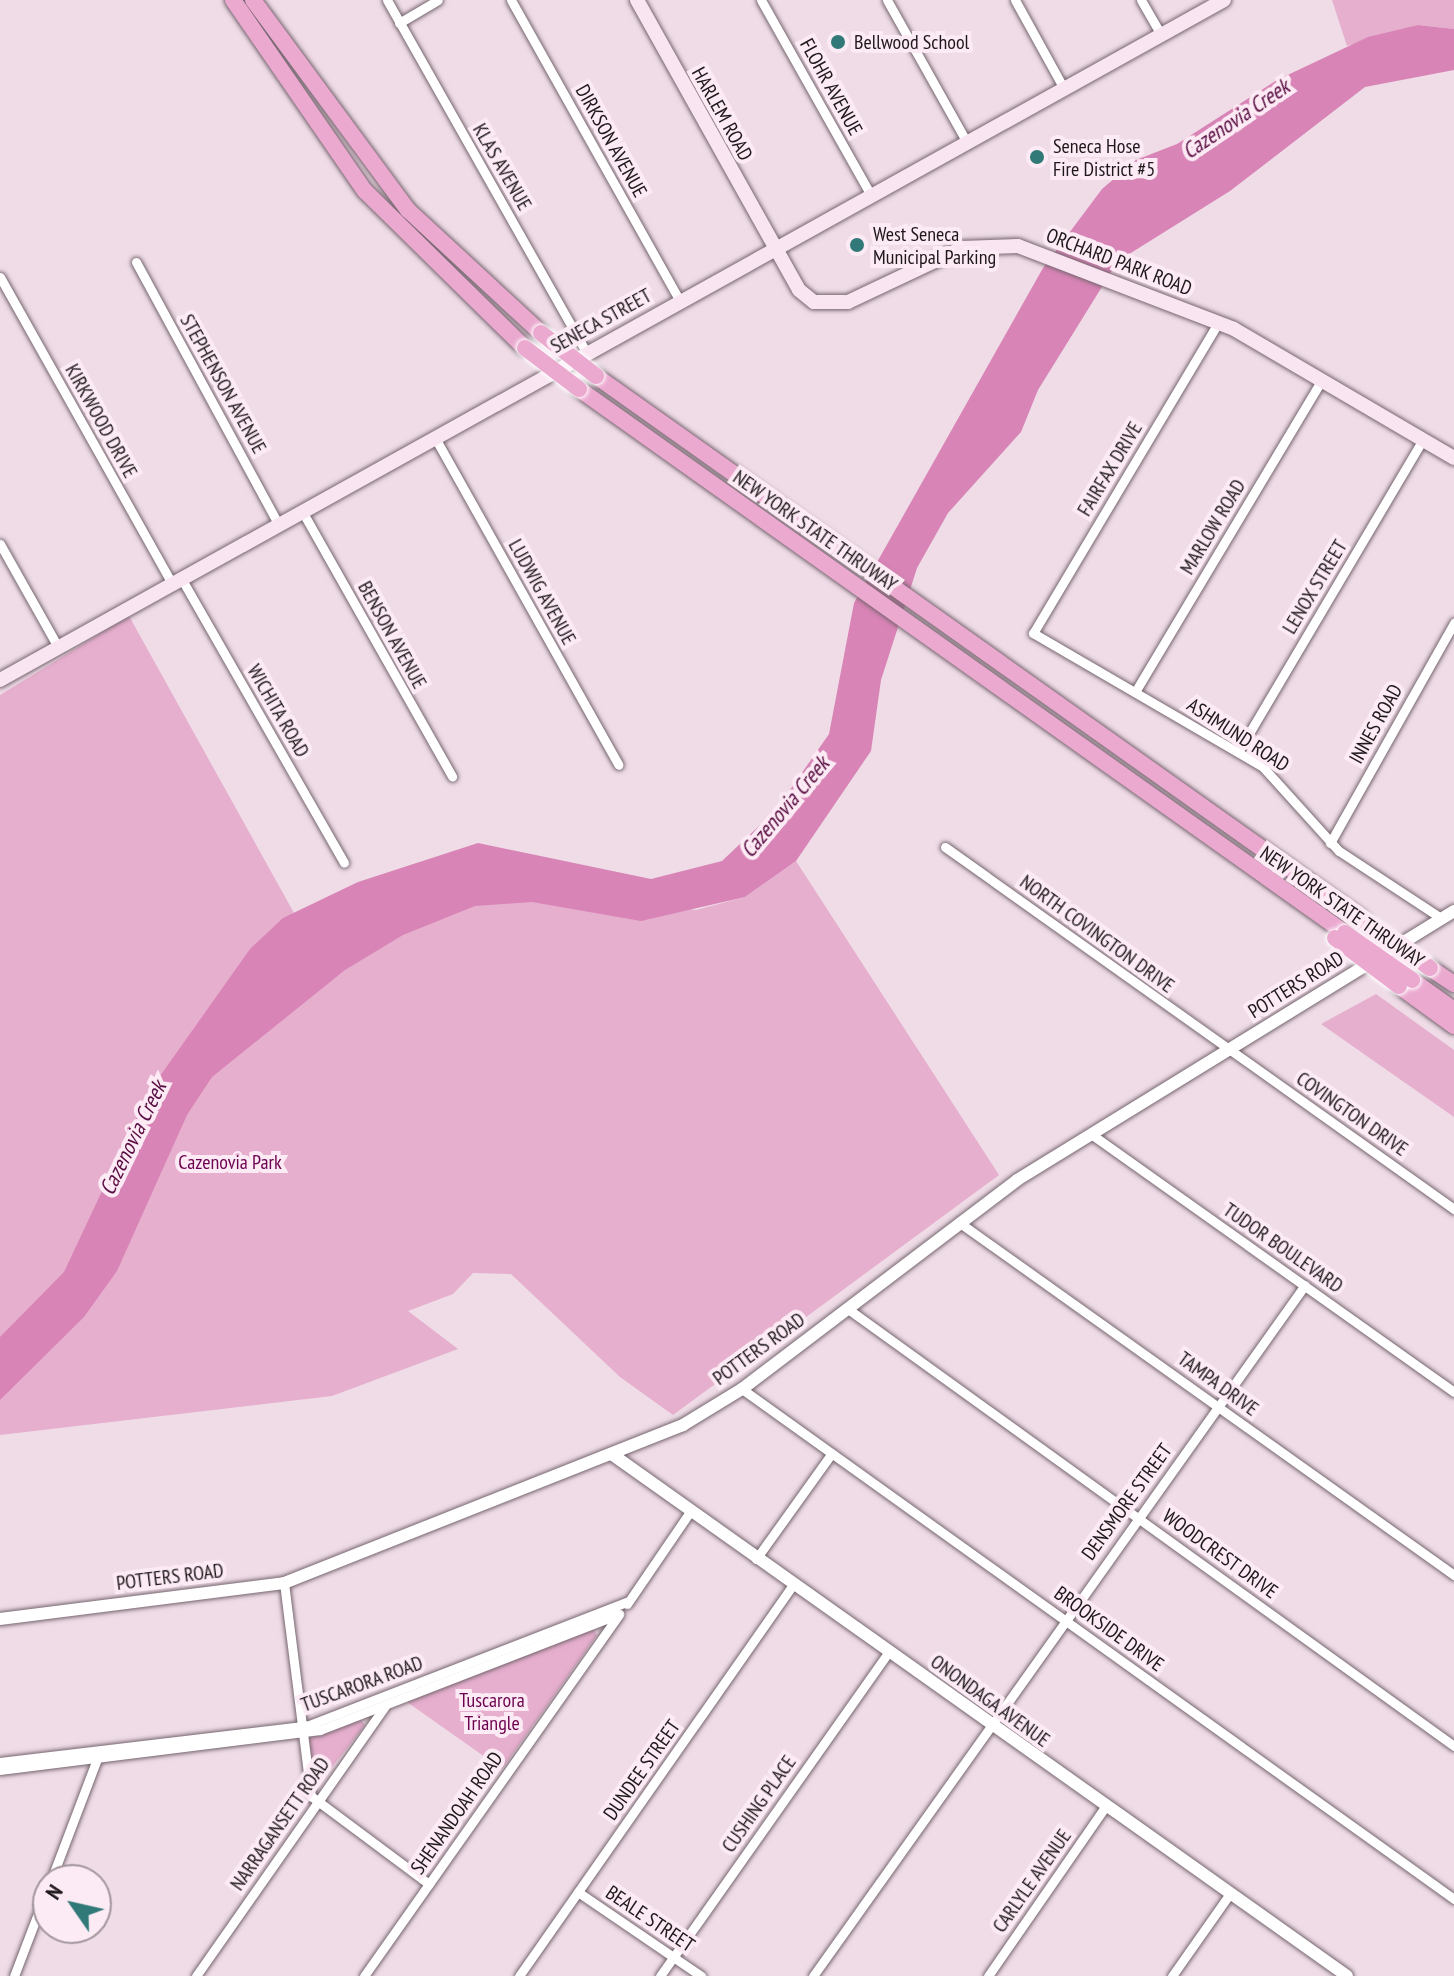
<!DOCTYPE html>
<html>
<head>
<meta charset="utf-8">
<style>
	body { margin:0 }
	#map { position:relative; width:1454px; height:1976px; overflow:hidden; background:#efdce7; font-family:"PT Sans Narrow",sans-serif }
	div>[style] { position:absolute }
	.green>* { inset:0; background:#e6afce }
	.water>* { inset:0; background:#d884b6 }
	.roads { filter:drop-shadow(0 0 2px #76666f) drop-shadow(0 0 2px #76666f) }
	.minor>* { height:9px; margin:-4.5px; padding:0 4.5px; transform-origin:4.5px; border-radius:4.5px; background:#fff }
	.tertiary>* { height:12px; margin:-6px; padding:0 6px; transform-origin:6px; border-radius:6px; background:#fff }
	.secondary>* { height:14px; margin:-7px; padding:0 7px; transform-origin:7px; border-radius:7px; background:#f9e5f1 }
	.motorway>* { height:16px; margin:-8px; padding:0 8px; transform-origin:8px; border-radius:8px; background:#eba9d0 }
	.bridges { filter:drop-shadow(0 0 2px #fff) drop-shadow(0 0 2px #fff) }
	.motorway-bridge>* { height:16px; margin:-8px; padding:0 8px; transform-origin:8px; border-radius:8px; background:#eba9d0 }
	.dots>* { width:22px; height:22px; translate:-50% -50%; box-sizing:border-box; border:4px solid #fceaf4; border-radius:50% }
	span { translate:-50% -50%; white-space:nowrap; text-align:center; line-height:1.15; -webkit-text-stroke:8px #fceaf4; paint-order:stroke }
	.poi-label { font-size:20px; color:#1e181b }
	.left { translate:0 -50%; text-align:left }
	.street-label { font-size:20px; color:#1e181b }
	.park-label { font-size:20px; color:#6c0250 }
	.water-label { font-size:22px; color:#590d42; font-style:italic }
	.north { position:absolute; left:32px; top:1864px; width:80px; height:80px; box-sizing:border-box; background:#fceaf4; border:2px solid #a3969d; border-radius:50%; rotate:304deg; font-size:22px; font-weight:700; line-height:32px; text-align:center; color:#1e181b }
	.north::after { content:''; display:block; margin:auto; width:28px; height:36px; background:#307978; clip-path:polygon(50% 0,100% 100%,50% 72%,0 100%) }
</style>
</head>
<body>
<div id="map">
	<div class="green">
		<div style="clip-path:polygon(1332px 0,1454px 0,1454px 29px,1418px 25px,1347px 46px)"></div>
		<div style="clip-path:polygon(129px 616px,304px 931px,514px 892px,696px 910px,745px 897px,796px 861px,999px 1175px,673px 1415px,620px 1377px,511px 1274px,473px 1273px,453px 1294px,408px 1311px,458px 1349px,332px 1396px,0 1435px,0 695px)"></div>
		<div style="clip-path:polygon(1376px 994px,1454px 1050px,1454px 1117px,1321px 1024px)"></div>
		<div style="clip-path:polygon(593px 1629px,597px 1635px,502px 1769px,407px 1702px)"></div>
		<div style="clip-path:polygon(361px 1720px,365px 1725px,315px 1789px,309px 1738px)"></div>
	</div>
	<div class="water">
		<div style="clip-path:polygon(1418px 25px,1454px 29px,1454px 70px,1365px 87px,1230px 191px,1118px 261px,1038px 390px,1021px 432px,948px 513px,917px 568px,881px 680px,871px 751px,796px 861px,745px 897px,641px 921px,532px 902px,475px 906px,403px 935px,345px 970px,212px 1077px,187px 1115px,117px 1271px,84px 1317px,0 1400px,0 1337px,64px 1272px,148px 1093px,250px 949px,283px 918px,358px 882px,478px 843px,651px 879px,722px 861px,776px 810px,829px 734px,854px 603px,1043px 268px,1102px 189px,1136px 160px,1177px 144px,1277px 80px,1368px 37px)"></div>
	</div>
	<div class="roads">
		<div class="minor">
			<div style="left:387px;top:0;width:404px;rotate:60.5deg"></div>
			<div style="left:511px;top:0;width:343px;rotate:60.7deg"></div>
			<div style="left:761px;top:0;width:220px;rotate:60.6deg"></div>
			<div style="left:887px;top:0;width:159px;rotate:60.7deg"></div>
			<div style="left:1015px;top:0;width:99px;rotate:61.1deg"></div>
			<div style="left:1141px;top:0;width:39px;rotate:60deg"></div>
			<div style="left:399px;top:23px;width:45px;rotate:-30.5deg"></div>
			<div style="left:136px;top:262px;width:298px;rotate:61.5deg"></div>
			<div style="left:0;top:277px;width:351px;rotate:60.7deg"></div>
			<div style="left:1218px;top:323px;width:361px;rotate:120.8deg"></div>
			<div style="left:1033px;top:633px;width:266px;rotate:30.2deg"></div>
			<div style="left:1263px;top:767px;width:113px;rotate:47.9deg"></div>
			<div style="left:1339px;top:851px;width:122px;rotate:33.3deg"></div>
			<div style="left:434px;top:436px;width:377px;rotate:60.7deg"></div>
			<div style="left:302px;top:511px;width:305px;rotate:60.5deg"></div>
			<div style="left:0;top:544px;width:118px;rotate:60.6deg"></div>
			<div style="left:181px;top:578px;width:328px;rotate:60.2deg"></div>
			<div style="left:1135px;top:692px;width:364px;rotate:-59.1deg"></div>
			<div style="left:1238px;top:752px;width:364px;rotate:-59.4deg"></div>
			<div style="left:1330px;top:843px;width:253px;rotate:-60.6deg"></div>
			<div style="left:945px;top:847px;width:625px;rotate:35.42deg"></div>
			<div style="left:1091px;top:1134px;width:445px;rotate:35.4deg"></div>
			<div style="left:960px;top:1223px;width:607px;rotate:35.47deg"></div>
			<div style="left:848px;top:1309px;width:747px;rotate:35.8deg"></div>
			<div style="left:742px;top:1389px;width:876px;rotate:35.61deg"></div>
			<div style="left:756px;top:1559px;width:130px;rotate:-54.4deg"></div>
			<div style="left:284px;top:1583px;width:215px;rotate:82.8deg"></div>
			<div style="left:311px;top:1796px;width:147px;rotate:36.7deg"></div>
			<div style="left:627px;top:1604px;width:110px;rotate:-55.7deg"></div>
			<div style="left:0;top:1762px;width:311px;rotate:-6.8deg"></div>
			<div style="left:309px;top:1725px;width:342px;rotate:-21.2deg"></div>
			<div style="left:0;top:1770px;width:322px;rotate:-7.1deg"></div>
			<div style="left:320px;top:1730px;width:321px;rotate:-21.2deg"></div>
			<div style="left:51px;top:1880px;width:133px;rotate:-69.2deg"></div>
			<div style="left:578px;top:1892px;width:149px;rotate:34.3deg"></div>
			<div style="left:14px;top:1976px;width:95px;rotate:-69.1deg"></div>
			<div style="left:196px;top:1976px;width:330px;rotate:-55deg"></div>
			<div style="left:364px;top:1976px;width:441px;rotate:-54.8deg"></div>
			<div style="left:519px;top:1976px;width:477px;rotate:-55deg"></div>
			<div style="left:660px;top:1976px;width:395px;rotate:-54.8deg"></div>
			<div style="left:813px;top:1976px;width:848px;rotate:-54.55deg"></div>
			<div style="left:988px;top:1976px;width:206px;rotate:-55.3deg"></div>
			<div style="left:1172px;top:1976px;width:99px;rotate:-54.9deg"></div>
		</div>
		<div class="tertiary">
			<div style="left:613px;top:1455px;width:900px;rotate:35.37deg"></div>
			<div style="left:0;top:1619px;width:286px;rotate:-7.2deg"></div>
			<div style="left:284px;top:1583px;width:429px;rotate:-21.6deg"></div>
			<div style="left:683px;top:1425px;width:69px;rotate:-31.4deg"></div>
			<div style="left:742px;top:1389px;width:345px;rotate:-37.2deg"></div>
			<div style="left:1017px;top:1180px;width:513px;rotate:-31.61deg"></div>
		</div>
		<div class="secondary">
			<div style="left:637px;top:0;width:332px;rotate:60.8deg"></div>
			<div style="left:799px;top:290px;width:19px;rotate:39deg"></div>
			<div style="left:814px;top:302px;width:34px"></div>
			<div style="left:848px;top:302px;width:126px;rotate:-25.3deg"></div>
			<div style="left:962px;top:248px;width:56px;rotate:-2deg"></div>
			<div style="left:1018px;top:246px;width:231px;rotate:21deg"></div>
			<div style="left:1234px;top:329px;width:255px;rotate:30.4deg"></div>
			<div style="left:0;top:680px;width:1400px;rotate:-29.05deg"></div>
		</div>
		<div class="motorway">
			<div style="left:233px;top:0;width:232px;rotate:55.4deg"></div>
			<div style="left:365px;top:191px;width:224px;rotate:44.5deg"></div>
			<div style="left:253px;top:0;width:261px;rotate:53.6deg"></div>
			<div style="left:408px;top:210px;width:181px;rotate:42.8deg"></div>
			<div style="left:596px;top:376px;width:942px;rotate:35.36deg"></div>
			<div style="left:579px;top:389px;width:940px;rotate:35.38deg"></div>
			<div style="left:1430px;top:968px;width:29px;rotate:34deg"></div>
			<div style="left:1412px;top:980px;width:52px;rotate:35.5deg"></div>
			<div style="left:1399px;top:986px;width:68px;rotate:36deg"></div>
		</div>
	</div>
	<div class="bridges">
		<div class="motorway-bridge">
			<div style="left:541px;top:333px;width:70px;rotate:38deg"></div>
			<div style="left:525px;top:348px;width:68px;rotate:37.2deg"></div>
			<div style="left:1364px;top:921px;width:81px;rotate:35.5deg"></div>
			<div style="left:1345px;top:933px;width:82px;rotate:35deg"></div>
			<div style="left:1335px;top:938px;width:80px;rotate:36.9deg"></div>
		</div>
	</div>
	<div class="dots">
		<div style="left:838px;top:42px;background:#307978"></div>
		<div style="left:1037px;top:157px;background:#307978"></div>
		<div style="left:857px;top:245px;background:#307978"></div>
	</div>
	<div class="poi-label">
		<span class="left" style="left:854px;top:42px">Bellwood School</span>
		<span class="left" style="left:1053px;top:158px">Seneca Hose<br>Fire District #5</span>
		<span class="left" style="left:873px;top:246px">West Seneca<br>Municipal Parking</span>
	</div>
	<div class="street-label">
		<span style="left:831px;top:87px;rotate:61deg">FLOHR AVENUE</span>
		<span style="left:722px;top:114px;rotate:61deg">HARLEM ROAD</span>
		<span style="left:611px;top:141px;rotate:61deg">DIRKSON AVENUE</span>
		<span style="left:502px;top:167px;rotate:60deg">KLAS AVENUE</span>
		<span style="left:1119px;top:262px;rotate:21deg">ORCHARD PARK ROAD</span>
		<span style="left:601px;top:321px;rotate:-29deg">SENECA STREET</span>
		<span style="left:223px;top:384px;rotate:61deg">STEPHENSON AVENUE</span>
		<span style="left:101px;top:421px;rotate:61deg">KIRKWOOD DRIVE</span>
		<span style="left:1110px;top:469px;rotate:-59deg">FAIRFAX DRIVE</span>
		<span style="left:1213px;top:527px;rotate:-59deg">MARLOW ROAD</span>
		<span style="left:815px;top:531px;rotate:35deg">NEW YORK STATE THRUWAY</span>
		<span style="left:1315px;top:587px;rotate:-59deg">LENOX STREET</span>
		<span style="left:542px;top:592px;rotate:61deg">LUDWIG AVENUE</span>
		<span style="left:392px;top:635px;rotate:61deg">BENSON AVENUE</span>
		<span style="left:278px;top:711px;rotate:60deg">WICHITA ROAD</span>
		<span style="left:1376px;top:724px;rotate:-61deg">INNES ROAD</span>
		<span style="left:1238px;top:735px;rotate:33deg">ASHMUND ROAD</span>
		<span style="left:1342px;top:907px;rotate:35deg">NEW YORK STATE THRUWAY</span>
		<span style="left:1097px;top:934px;rotate:36deg">NORTH COVINGTON DRIVE</span>
		<span style="left:1296px;top:985px;rotate:-32deg">POTTERS ROAD</span>
		<span style="left:1352px;top:1114px;rotate:35deg">COVINGTON DRIVE</span>
		<span style="left:1283px;top:1248px;rotate:35deg">TUDOR BOULEVARD</span>
		<span style="left:759px;top:1349px;rotate:-36deg">POTTERS ROAD</span>
		<span style="left:1218px;top:1384px;rotate:36deg">TAMPA DRIVE</span>
		<span style="left:1127px;top:1502px;rotate:-54deg">DENSMORE STREET</span>
		<span style="left:1220px;top:1554px;rotate:36deg">WOODCREST DRIVE</span>
		<span style="left:170px;top:1577px;rotate:-7deg">POTTERS ROAD</span>
		<span style="left:1109px;top:1629px;rotate:36deg">BROOKSIDE DRIVE</span>
		<span style="left:362px;top:1684px;rotate:-20deg">TUSCARORA ROAD</span>
		<span style="left:990px;top:1701px;rotate:36deg">ONONDAGA AVENUE</span>
		<span style="left:642px;top:1770px;rotate:-55deg">DUNDEE STREET</span>
		<span style="left:759px;top:1804px;rotate:-55deg">CUSHING PLACE</span>
		<span style="left:457px;top:1813px;rotate:-55deg">SHENANDOAH ROAD</span>
		<span style="left:280px;top:1824px;rotate:-55deg">NARRAGANSETT ROAD</span>
		<span style="left:1032px;top:1881px;rotate:-55deg">CARLYLE AVENUE</span>
		<span style="left:650px;top:1919px;rotate:34deg">BEALE STREET</span>
	</div>
	<div class="park-label">
		<span style="left:230px;top:1162px">Cazenovia Park</span>
		<span style="left:492px;top:1712px">Tuscarora<br>Triangle</span>
	</div>
	<div class="water-label">
		<span style="left:1236px;top:119px;rotate:-34deg">Cazenovia Creek</span>
		<span style="left:785px;top:807px;rotate:-50deg">Cazenovia Creek</span>
		<span style="left:133px;top:1138px;rotate:-64deg">Cazenovia Creek</span>
	</div>
	<div class="north">N</div>
</div>
</body>
</html>
